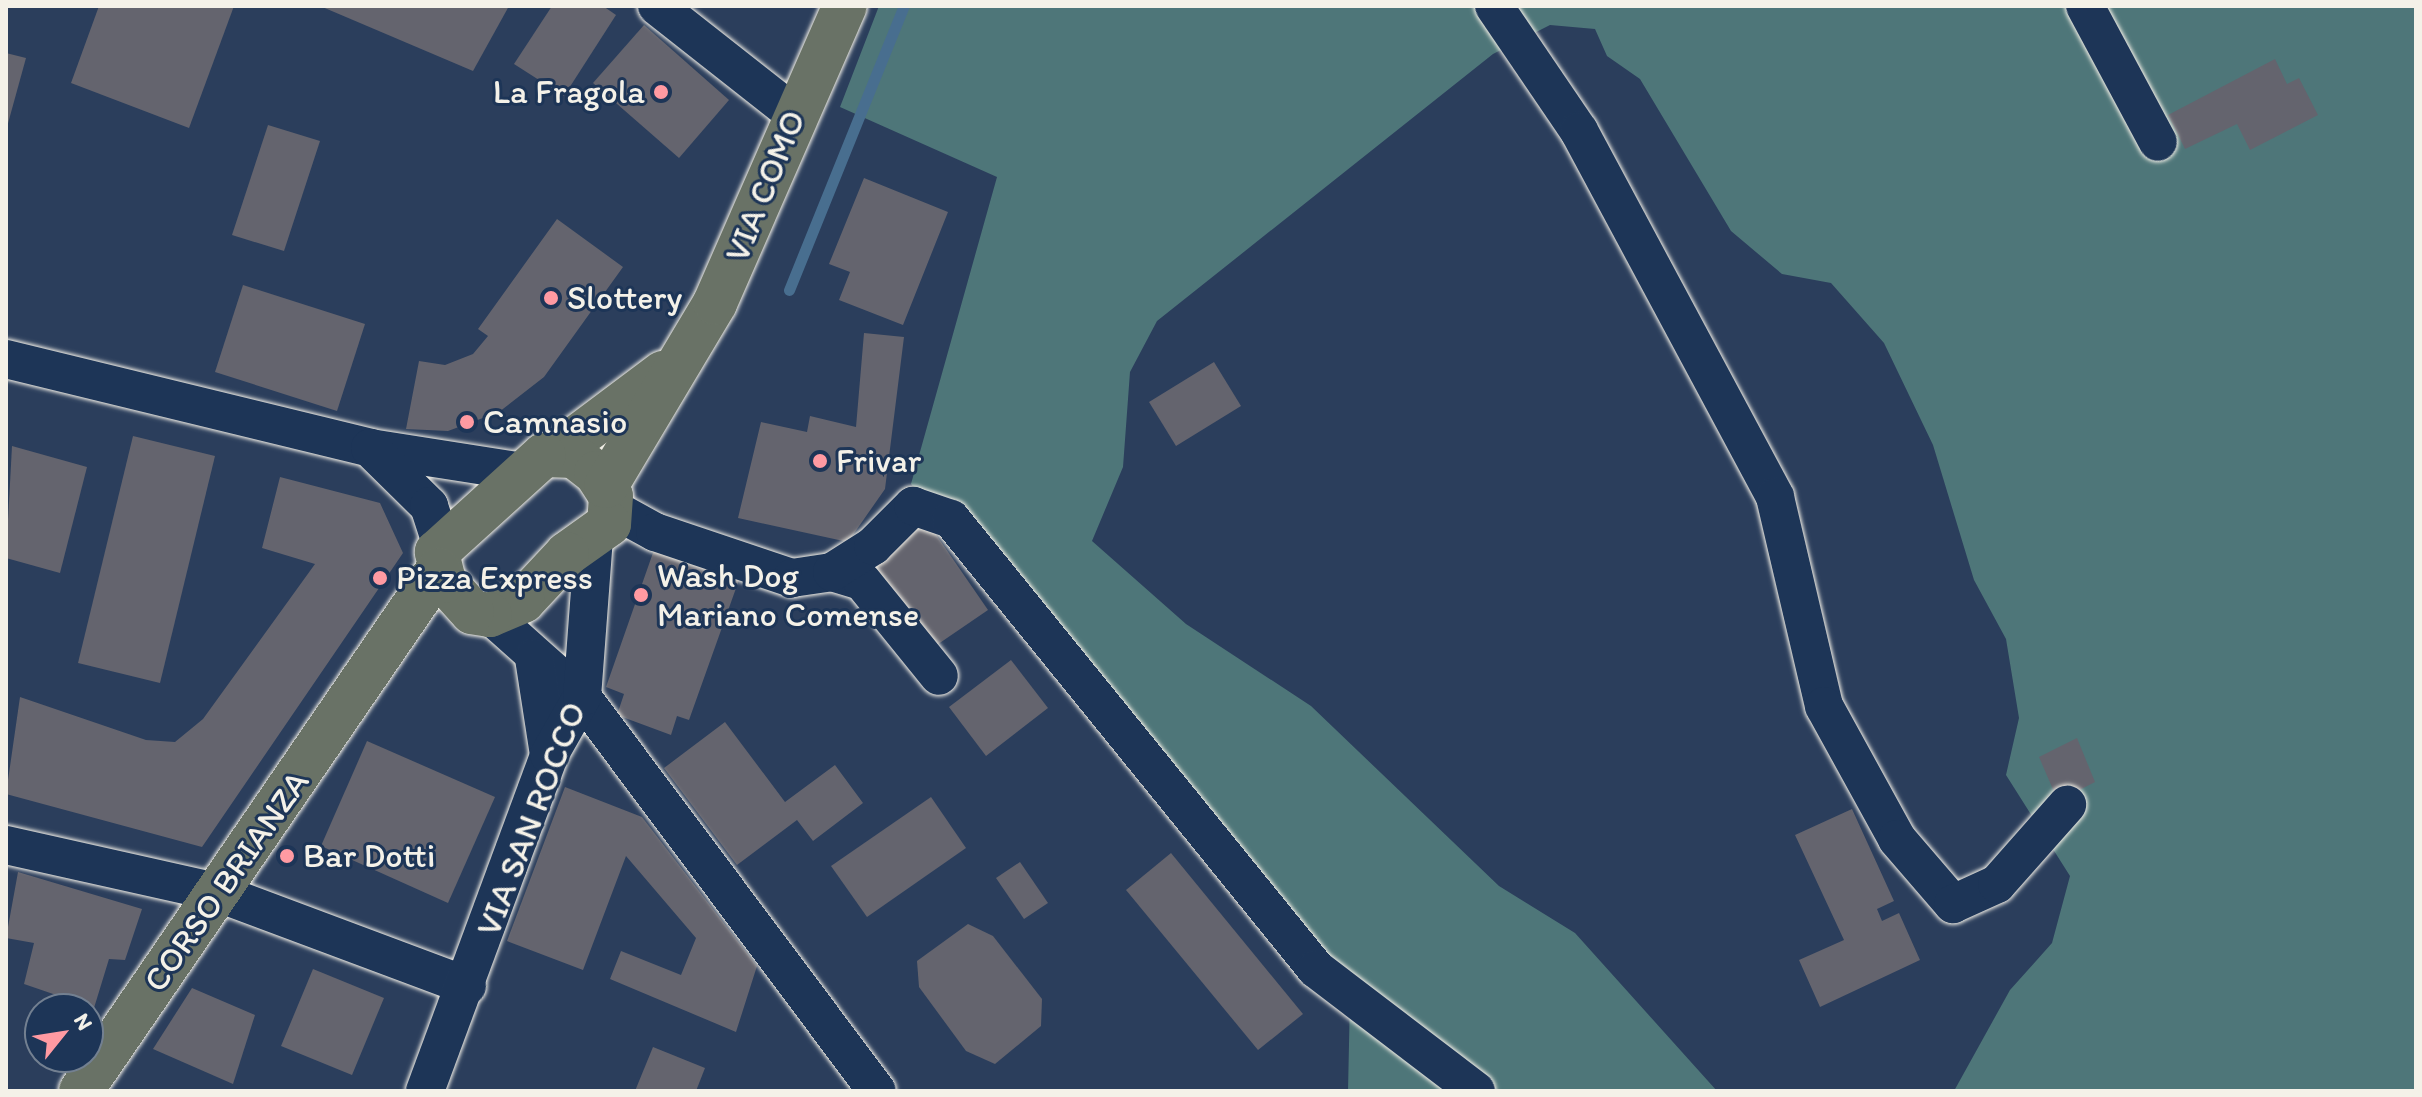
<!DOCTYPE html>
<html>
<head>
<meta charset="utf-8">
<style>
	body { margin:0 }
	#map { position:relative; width:2422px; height:1097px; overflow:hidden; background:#2b3e5c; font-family:Itim,sans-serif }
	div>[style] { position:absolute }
	.green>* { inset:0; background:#4e7679 }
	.stream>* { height:11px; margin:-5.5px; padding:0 5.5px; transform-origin:5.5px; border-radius:5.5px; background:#486e8f }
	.building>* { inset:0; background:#64646e }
	.roads { filter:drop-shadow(0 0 2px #f4f1e8) drop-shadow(0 0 2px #f4f1e8) }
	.minor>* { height:38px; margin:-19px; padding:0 19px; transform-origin:19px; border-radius:19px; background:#1d3557 }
	.major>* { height:44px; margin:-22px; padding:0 22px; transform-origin:22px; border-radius:22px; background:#697266 }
	.dots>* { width:22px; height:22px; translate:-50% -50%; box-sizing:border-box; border:4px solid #1d3557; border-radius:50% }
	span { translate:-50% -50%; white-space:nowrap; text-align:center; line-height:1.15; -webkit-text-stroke:6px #1d3557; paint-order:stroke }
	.poi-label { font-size:34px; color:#f4f1e8 }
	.right { translate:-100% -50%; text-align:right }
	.left { translate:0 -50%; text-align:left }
	.street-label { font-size:34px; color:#f4f1e8 }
	.frame { position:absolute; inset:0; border:8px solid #f4f1e8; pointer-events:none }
	.north { position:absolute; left:24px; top:993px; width:80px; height:80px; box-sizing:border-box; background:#1d3557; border:2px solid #738091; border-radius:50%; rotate:60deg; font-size:22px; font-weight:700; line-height:32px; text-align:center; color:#f4f1e8 }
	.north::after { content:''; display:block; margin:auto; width:28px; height:36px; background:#ff9aa2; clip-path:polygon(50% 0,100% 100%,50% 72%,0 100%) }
</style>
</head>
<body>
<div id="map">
	<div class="green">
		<div style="clip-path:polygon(879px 6px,2416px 6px,2416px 1091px,1954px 1091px,2010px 990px,2052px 943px,2070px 876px,2006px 775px,2019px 718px,2006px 639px,1974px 580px,1933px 445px,1884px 343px,1831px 283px,1782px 274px,1731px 231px,1640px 79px,1607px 56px,1595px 29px,1550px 25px,1493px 54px,1157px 321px,1130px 372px,1123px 467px,1092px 541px,1186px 624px,1311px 706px,1499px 886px,1575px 933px,1717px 1091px,1348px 1091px,1350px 997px,1199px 831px,911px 484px,997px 177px,840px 107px)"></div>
	</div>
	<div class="stream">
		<div style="left:789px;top:290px;width:306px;rotate:-68deg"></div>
	</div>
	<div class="building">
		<div style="clip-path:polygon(99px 6px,234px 6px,189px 128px,71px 83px)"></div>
		<div style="clip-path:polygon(320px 6px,509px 6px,473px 71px)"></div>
		<div style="clip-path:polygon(552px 6px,603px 6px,616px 15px,564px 96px,514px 64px)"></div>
		<div style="clip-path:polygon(644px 25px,729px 100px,679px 158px,593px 83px)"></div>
		<div style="clip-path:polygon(6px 53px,26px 58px,7px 127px,6px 126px)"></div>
		<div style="clip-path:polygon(2275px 59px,2287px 84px,2299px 78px,2318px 115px,2250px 150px,2237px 124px,2185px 149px,2168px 115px)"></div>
		<div style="clip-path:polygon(268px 125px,320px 141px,284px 251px,232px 235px)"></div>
		<div style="clip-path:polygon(864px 178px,948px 212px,903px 325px,839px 300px,850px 272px,829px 264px)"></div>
		<div style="clip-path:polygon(557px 219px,623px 267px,544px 377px,499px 412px,448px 431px,406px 429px,419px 361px,445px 365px,473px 354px,488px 336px,478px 329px)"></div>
		<div style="clip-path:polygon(243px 285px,365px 324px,337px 411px,215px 372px)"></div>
		<div style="clip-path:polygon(864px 333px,904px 337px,885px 489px,848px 542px,738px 518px,761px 422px,807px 432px,810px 416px,856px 427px)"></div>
		<div style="clip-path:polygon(1214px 362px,1241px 406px,1176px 446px,1149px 402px)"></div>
		<div style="clip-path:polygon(133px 436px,215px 456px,160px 683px,78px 663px)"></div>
		<div style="clip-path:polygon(12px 446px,87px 467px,60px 573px,6px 558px)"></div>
		<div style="clip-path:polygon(280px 477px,380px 503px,403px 553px,202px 847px,6px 794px,20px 697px,146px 740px,175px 742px,203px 719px,315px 564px,262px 548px)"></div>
		<div style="clip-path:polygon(926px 520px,988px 610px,928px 651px,865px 561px)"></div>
		<div style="clip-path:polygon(655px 547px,740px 577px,689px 720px,677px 716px,671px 735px,617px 715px,624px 694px,606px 687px)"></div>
		<div style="clip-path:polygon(1011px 660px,1048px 708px,986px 756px,949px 707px)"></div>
		<div style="clip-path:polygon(725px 722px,785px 802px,835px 765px,863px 803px,813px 841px,797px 820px,737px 865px,664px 768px)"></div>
		<div style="clip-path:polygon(2077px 738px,2095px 782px,2058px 801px,2039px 757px)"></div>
		<div style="clip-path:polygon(367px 741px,495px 797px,448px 903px,321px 846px)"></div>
		<div style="clip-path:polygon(565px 787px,642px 817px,757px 966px,736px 1032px,610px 979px,621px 951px,681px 975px,696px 938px,626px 856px,583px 970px,507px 941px)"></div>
		<div style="clip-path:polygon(931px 797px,966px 848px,867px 917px,831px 866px)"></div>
		<div style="clip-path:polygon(1852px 809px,1894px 901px,1877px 909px,1882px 921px,1899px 913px,1920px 960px,1820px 1007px,1799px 960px,1844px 940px,1795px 835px)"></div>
		<div style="clip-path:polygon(1171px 853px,1303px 1014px,1258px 1050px,1126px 890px)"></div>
		<div style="clip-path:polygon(1020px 862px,1048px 903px,1024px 919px,996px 878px)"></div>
		<div style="clip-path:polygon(18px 872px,142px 909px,125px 960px,109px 959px,94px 1008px,24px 984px,34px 943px,6px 938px)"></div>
		<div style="clip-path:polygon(968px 924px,993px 936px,1042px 999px,1041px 1026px,995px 1064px,966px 1051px,919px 987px,917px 961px)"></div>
		<div style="clip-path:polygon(313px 969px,384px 998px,352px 1075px,281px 1046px)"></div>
		<div style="clip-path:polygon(192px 988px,255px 1015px,233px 1084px,153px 1049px)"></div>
		<div style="clip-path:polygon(653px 1047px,705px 1068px,696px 1091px,635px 1091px)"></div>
	</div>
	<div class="roads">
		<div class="minor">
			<div style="left:657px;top:6px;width:173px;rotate:38.2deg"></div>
			<div style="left:1494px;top:6px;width:151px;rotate:55.8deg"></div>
			<div style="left:1579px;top:131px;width:415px;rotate:61.8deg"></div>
			<div style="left:1775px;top:497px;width:215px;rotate:76.8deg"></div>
			<div style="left:1824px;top:706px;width:152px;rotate:61.2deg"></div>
			<div style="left:1897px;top:839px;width:86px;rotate:49.3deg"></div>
			<div style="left:1953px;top:904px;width:48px;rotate:-24.4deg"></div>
			<div style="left:1997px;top:884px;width:106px;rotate:-48.5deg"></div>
			<div style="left:2085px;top:6px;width:154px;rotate:61.8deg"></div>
			<div style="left:6px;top:359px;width:375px;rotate:13.7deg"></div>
			<div style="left:370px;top:448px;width:155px;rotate:8.9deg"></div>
			<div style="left:370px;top:448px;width:83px;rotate:44.5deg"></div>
			<div style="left:429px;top:506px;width:42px;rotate:72deg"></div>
			<div style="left:613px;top:509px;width:48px;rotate:28.7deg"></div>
			<div style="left:655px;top:532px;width:145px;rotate:18.6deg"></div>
			<div style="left:792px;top:578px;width:40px;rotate:-8.5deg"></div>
			<div style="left:832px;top:572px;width:31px;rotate:17deg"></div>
			<div style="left:862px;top:581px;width:122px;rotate:51deg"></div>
			<div style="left:832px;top:572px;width:49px;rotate:-32.4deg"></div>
			<div style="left:873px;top:546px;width:57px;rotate:-45deg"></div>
			<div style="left:913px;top:506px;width:40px;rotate:18.9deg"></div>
			<div style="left:951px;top:519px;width:579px;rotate:50.95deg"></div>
			<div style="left:1316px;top:969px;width:201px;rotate:37.3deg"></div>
			<div style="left:490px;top:615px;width:123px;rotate:41.7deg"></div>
			<div style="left:582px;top:697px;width:492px;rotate:53.2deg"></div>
			<div style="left:534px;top:658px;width:98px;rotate:81.2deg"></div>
			<div style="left:6px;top:845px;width:215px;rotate:12.6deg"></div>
			<div style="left:216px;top:892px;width:268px;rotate:20.5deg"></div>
			<div style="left:425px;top:1091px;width:358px;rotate:-69.7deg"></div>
			<div style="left:549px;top:755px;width:67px;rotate:-60.4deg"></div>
			<div style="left:582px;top:697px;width:159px;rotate:-85.7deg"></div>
		</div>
		<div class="major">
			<div style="left:556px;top:453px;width:134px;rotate:-36.8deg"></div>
			<div style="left:544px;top:455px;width:30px;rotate:2deg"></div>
			<div style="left:574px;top:456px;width:28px;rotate:38deg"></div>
			<div style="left:596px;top:473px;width:27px;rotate:57deg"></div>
			<div style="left:611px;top:496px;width:28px;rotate:94deg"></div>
			<div style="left:609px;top:524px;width:52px;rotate:144.5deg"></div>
			<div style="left:567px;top:554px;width:64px;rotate:133.1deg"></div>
			<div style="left:523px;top:601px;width:36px;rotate:157deg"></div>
			<div style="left:490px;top:615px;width:18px;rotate:-171deg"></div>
			<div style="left:472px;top:612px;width:42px;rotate:-132.1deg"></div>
			<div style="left:444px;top:581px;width:30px;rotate:-104deg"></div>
			<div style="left:437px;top:552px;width:144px;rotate:-42.2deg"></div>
			<div style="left:606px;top:486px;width:213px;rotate:-59.2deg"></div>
			<div style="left:715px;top:303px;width:324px;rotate:-66.4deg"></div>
			<div style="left:81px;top:1091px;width:632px;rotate:-55.58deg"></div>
		</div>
	</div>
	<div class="dots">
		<div style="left:661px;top:92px;background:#ff9aa2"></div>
		<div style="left:551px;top:298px;background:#ff9aa2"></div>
		<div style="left:467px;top:422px;background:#ff9aa2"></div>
		<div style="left:820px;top:461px;background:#ff9aa2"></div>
		<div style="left:380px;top:578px;background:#ff9aa2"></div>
		<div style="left:641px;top:595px;background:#ff9aa2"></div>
		<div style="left:287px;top:856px;background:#ff9aa2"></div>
	</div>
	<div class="poi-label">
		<span class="right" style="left:645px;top:92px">La Fragola</span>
		<span class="left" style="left:567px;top:298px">Slottery</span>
		<span class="left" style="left:483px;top:422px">Camnasio</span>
		<span class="left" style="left:836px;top:461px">Frivar</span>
		<span class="left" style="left:657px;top:595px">Wash Dog<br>Mariano Comense</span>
		<span class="left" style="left:396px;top:578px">Pizza Express</span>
		<span class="left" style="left:303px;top:856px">Bar Dotti</span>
	</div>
	<div class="street-label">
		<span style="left:765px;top:186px;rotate:-68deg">VIA COMO</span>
		<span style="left:531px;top:819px;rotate:-69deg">VIA SAN ROCCO</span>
		<span style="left:226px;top:881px;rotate:-55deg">CORSO BRIANZA</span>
	</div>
	<div class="frame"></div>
	<div class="north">N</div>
</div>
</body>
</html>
